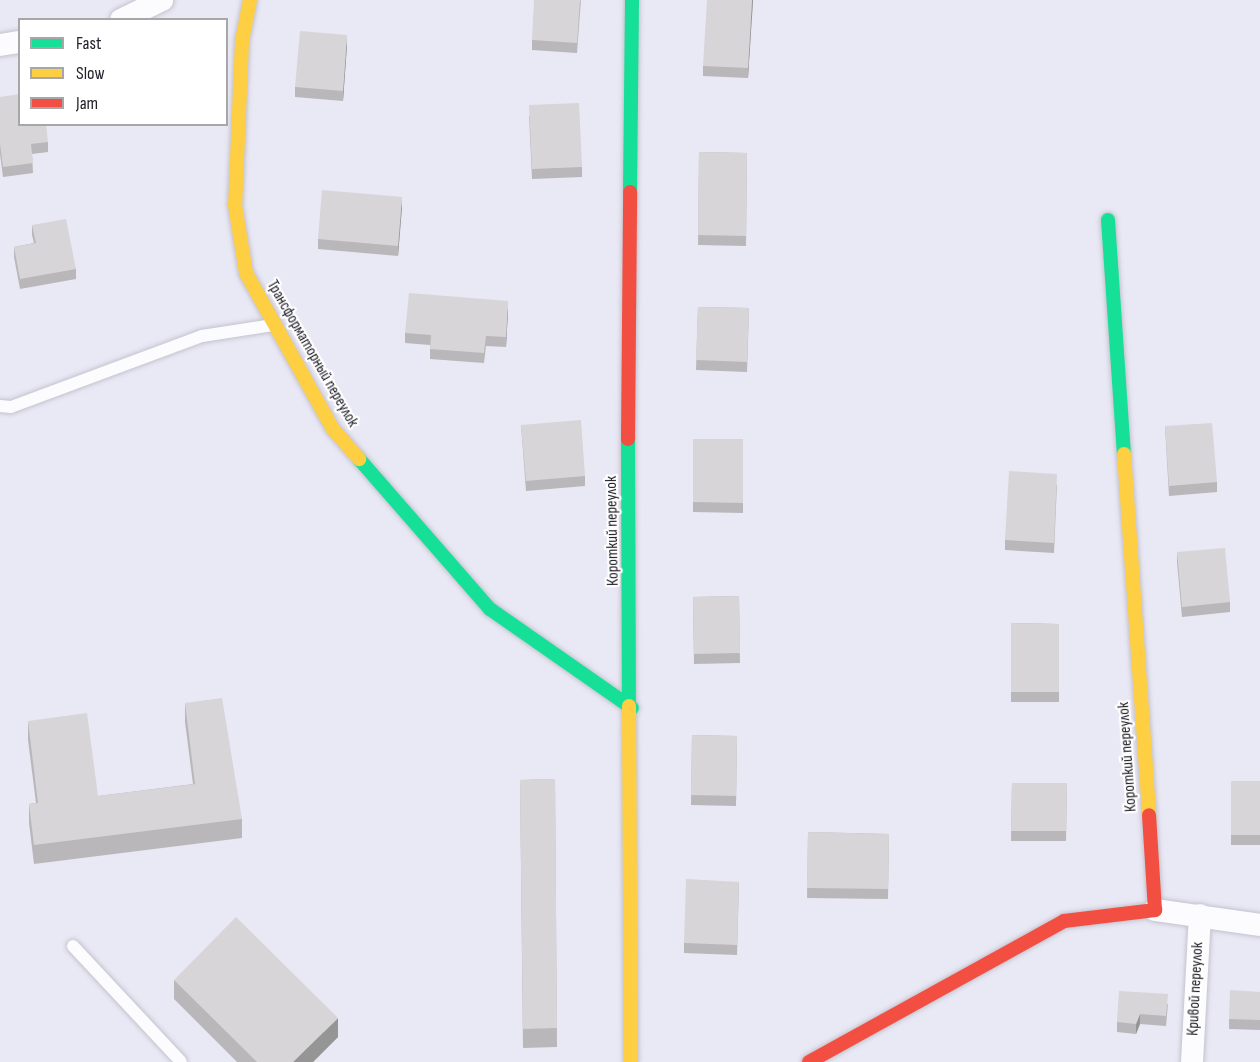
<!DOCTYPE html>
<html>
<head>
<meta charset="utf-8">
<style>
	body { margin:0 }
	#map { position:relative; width:1260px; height:1062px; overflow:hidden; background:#e9e8f5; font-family:"Sofia Sans Condensed",sans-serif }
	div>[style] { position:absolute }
	.roads { filter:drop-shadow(0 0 2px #c4c3cd) drop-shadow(0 0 2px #c4c3cd) }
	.lane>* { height:12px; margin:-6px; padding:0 6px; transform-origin:6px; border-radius:6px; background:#fcfcfe }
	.street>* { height:22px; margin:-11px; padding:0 11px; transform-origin:11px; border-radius:11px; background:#fcfcfe }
	.fast>* { height:14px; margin:-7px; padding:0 7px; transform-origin:7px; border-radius:7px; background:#16e098 }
	.slow>* { height:14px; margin:-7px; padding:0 7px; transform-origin:7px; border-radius:7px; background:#ffcf43 }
	.jam>* { height:14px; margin:-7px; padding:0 7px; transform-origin:7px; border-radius:7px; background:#f24e42 }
	.wall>* { inset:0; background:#b9b7b9 }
	.shaded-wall>* { inset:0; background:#969596 }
	.building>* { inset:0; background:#d7d5d7 }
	span { translate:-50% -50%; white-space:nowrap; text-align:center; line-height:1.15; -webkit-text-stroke:4.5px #fff; paint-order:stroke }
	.street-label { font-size:16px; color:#23222b }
	.legend { position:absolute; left:18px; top:18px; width:210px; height:108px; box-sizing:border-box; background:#fff; border:2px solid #a7a7aa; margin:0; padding:8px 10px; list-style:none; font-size:18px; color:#23222b }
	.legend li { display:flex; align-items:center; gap:12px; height:30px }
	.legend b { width:30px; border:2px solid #a7a7aa }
</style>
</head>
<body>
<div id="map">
	<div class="roads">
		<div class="lane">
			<div style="left:0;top:406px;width:11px;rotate:5deg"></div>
			<div style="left:11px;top:407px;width:204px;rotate:-20.4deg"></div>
			<div style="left:202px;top:336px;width:72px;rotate:-8.8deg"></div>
			<div style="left:73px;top:946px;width:158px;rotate:47deg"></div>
		</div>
		<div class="street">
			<div style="left:121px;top:20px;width:46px;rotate:-26deg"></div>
			<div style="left:0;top:45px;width:20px;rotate:-9deg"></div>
			<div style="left:1155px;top:910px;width:106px;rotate:8.1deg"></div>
			<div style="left:1192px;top:1062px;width:147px;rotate:-86.9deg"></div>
		</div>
		<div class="fast">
			<div style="left:630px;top:192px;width:192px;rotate:-89.4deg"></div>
			<div style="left:1108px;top:220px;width:235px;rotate:86.1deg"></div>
			<div style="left:628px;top:439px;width:267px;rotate:89.8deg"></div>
			<div style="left:359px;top:459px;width:199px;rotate:48.9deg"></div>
			<div style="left:490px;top:609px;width:173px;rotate:34.9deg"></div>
		</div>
		<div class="slow">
			<div style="left:250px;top:0;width:42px;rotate:101deg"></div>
			<div style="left:242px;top:41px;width:164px;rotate:92.4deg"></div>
			<div style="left:235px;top:205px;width:69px;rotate:80.8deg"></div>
			<div style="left:246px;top:273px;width:179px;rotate:60.9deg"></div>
			<div style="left:333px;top:429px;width:40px;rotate:49deg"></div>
			<div style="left:1124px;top:454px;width:362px;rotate:86deg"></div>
			<div style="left:629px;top:706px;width:356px;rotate:89.7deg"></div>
		</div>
		<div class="jam">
			<div style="left:628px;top:439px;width:247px;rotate:-89.5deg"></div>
			<div style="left:809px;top:1062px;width:291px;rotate:-28.9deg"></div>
			<div style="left:1064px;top:921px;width:92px;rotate:-6.9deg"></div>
			<div style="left:1155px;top:910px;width:95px;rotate:-93.6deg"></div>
		</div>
	</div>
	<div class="wall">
		<div style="clip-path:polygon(581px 0,577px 53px,532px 50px,532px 40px)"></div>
		<div style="clip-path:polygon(753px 0,748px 78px,703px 76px,703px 66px)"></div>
		<div style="clip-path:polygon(347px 45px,343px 101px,295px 97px,295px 87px)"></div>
		<div style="clip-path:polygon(0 97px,48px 142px,48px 152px,32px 154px,33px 173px,3px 177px,0 154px)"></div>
		<div style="clip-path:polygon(529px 115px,582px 167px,582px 177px,532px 179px)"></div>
		<div style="clip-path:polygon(699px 152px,747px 153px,746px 246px,698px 245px)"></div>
		<div style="clip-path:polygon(402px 207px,398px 256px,318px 249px,318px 239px)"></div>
		<div style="clip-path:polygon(32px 225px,76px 269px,76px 279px,20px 289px,14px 257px,14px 247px,34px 243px,32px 235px)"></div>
		<div style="clip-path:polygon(698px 307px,749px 308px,747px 372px,696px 370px)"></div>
		<div style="clip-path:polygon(508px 311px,506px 347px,486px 346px,484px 363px,430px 359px,430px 345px,405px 343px,405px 333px)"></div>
		<div style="clip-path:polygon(521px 425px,585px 476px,585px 486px,526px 491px)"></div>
		<div style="clip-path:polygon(1165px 426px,1217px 482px,1217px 492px,1169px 496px)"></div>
		<div style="clip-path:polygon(693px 439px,743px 439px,743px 513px,693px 512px)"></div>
		<div style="clip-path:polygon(1057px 484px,1054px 553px,1005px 550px,1005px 540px)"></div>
		<div style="clip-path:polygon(1177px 552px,1230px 602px,1230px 612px,1182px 617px,1177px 562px)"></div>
		<div style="clip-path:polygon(739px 596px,740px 663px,694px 664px,693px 597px)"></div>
		<div style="clip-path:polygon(1011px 623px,1059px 624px,1059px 702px,1011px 702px)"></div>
		<div style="clip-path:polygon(185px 703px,242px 819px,242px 838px,34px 864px,29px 823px,29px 804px,36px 803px,28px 740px,28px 721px,98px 796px,193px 784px,185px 722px)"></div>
		<div style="clip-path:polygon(692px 735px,737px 736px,736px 806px,691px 805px)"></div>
		<div style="clip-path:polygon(555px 779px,557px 1047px,523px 1048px,520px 780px)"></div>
		<div style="clip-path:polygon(1231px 781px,1260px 781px,1260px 845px,1231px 845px)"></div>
		<div style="clip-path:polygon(1012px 783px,1067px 783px,1066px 841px,1011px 841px)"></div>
		<div style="clip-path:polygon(808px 832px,889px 834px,888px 899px,807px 898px)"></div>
		<div style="clip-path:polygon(739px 882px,737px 955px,684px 953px,684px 943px)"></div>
		<div style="clip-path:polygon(174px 980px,338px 1037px,313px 1062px,237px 1062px,174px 999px)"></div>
		<div style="clip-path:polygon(1260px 992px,1260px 1030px,1229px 1029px,1229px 1019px)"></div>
		<div style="clip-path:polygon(1168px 1004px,1166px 1026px,1140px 1024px,1136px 1034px,1117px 1032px,1117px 1022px)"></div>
	</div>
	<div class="shaded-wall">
		<div style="clip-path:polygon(752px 0,753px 0,748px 78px,748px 68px)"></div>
		<div style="clip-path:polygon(347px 35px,347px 45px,343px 101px,343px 91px)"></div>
		<div style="clip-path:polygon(402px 197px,402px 207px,398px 256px,398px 246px)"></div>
		<div style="clip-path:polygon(508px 301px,508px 311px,506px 347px,506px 337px)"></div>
		<div style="clip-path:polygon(1140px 1014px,1140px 1024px,1136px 1034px,1136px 1024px)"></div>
		<div style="clip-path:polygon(338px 1018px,338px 1037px,313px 1062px,293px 1062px)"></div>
	</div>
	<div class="building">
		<div style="clip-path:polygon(534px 0,580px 0,577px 43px,532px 40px)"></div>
		<div style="clip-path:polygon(707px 0,752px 0,748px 68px,703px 66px)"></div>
		<div style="clip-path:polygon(300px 31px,347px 35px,343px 91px,295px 87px)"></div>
		<div style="clip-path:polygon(20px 94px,20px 124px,46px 124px,48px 142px,31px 144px,33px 163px,3px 167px,0 144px,0 97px)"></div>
		<div style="clip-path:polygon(579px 103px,582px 167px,532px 169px,529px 105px)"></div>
		<div style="clip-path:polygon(699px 152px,747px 153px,746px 236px,698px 235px)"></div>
		<div style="clip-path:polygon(322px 190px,402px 197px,398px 246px,318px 239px)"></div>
		<div style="clip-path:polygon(66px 219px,76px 269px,20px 279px,14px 247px,36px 243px,32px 225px)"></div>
		<div style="clip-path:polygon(409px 293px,508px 301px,506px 337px,486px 336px,484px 353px,430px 349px,431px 335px,405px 333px)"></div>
		<div style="clip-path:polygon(698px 307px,749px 308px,747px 362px,696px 360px)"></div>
		<div style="clip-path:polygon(581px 420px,585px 476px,526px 481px,521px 425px)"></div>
		<div style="clip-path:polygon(1212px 423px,1217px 482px,1169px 486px,1165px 426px)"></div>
		<div style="clip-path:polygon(693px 439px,743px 439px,743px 503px,693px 502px)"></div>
		<div style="clip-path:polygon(1009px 471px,1057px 474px,1054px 543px,1005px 540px)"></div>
		<div style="clip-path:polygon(1225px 548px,1230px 602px,1182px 607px,1177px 552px)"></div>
		<div style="clip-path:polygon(739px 596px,740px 653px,694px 654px,693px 597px)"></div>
		<div style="clip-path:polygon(1011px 623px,1059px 624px,1059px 692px,1011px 692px)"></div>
		<div style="clip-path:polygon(222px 698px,242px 819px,34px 845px,29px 804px,38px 803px,28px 721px,87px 713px,98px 796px,195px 784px,185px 703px)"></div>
		<div style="clip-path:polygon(692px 735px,737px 736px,736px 796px,691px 795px)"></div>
		<div style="clip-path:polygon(555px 779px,557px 1028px,523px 1029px,520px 780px)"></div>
		<div style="clip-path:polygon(1231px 781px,1260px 781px,1260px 835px,1231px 835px)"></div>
		<div style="clip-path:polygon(1012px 783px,1067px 783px,1066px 831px,1011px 831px)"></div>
		<div style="clip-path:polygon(808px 832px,889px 834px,888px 889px,807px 888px)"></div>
		<div style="clip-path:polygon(686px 879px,739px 882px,737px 945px,684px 943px)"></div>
		<div style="clip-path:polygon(236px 917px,338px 1018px,293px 1062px,257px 1062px,174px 980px)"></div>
		<div style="clip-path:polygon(1230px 990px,1260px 992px,1260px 1020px,1229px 1019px)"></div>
		<div style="clip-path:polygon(1119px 991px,1168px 994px,1166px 1016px,1140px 1014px,1136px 1024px,1117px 1022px)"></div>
	</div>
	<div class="street-label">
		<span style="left:312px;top:354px;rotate:60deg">Трансформаторный переулок</span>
		<span style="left:613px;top:531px;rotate:-91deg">Короткий переулок</span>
		<span style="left:1128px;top:757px;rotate:-94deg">Короткий переулок</span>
		<span style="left:1196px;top:989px;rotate:-87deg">Кривой переулок</span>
	</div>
	<ul class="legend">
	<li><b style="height:8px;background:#16e098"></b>Fast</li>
	<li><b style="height:8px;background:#ffcf43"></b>Slow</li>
	<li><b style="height:8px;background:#f24e42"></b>Jam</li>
	</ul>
</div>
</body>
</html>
